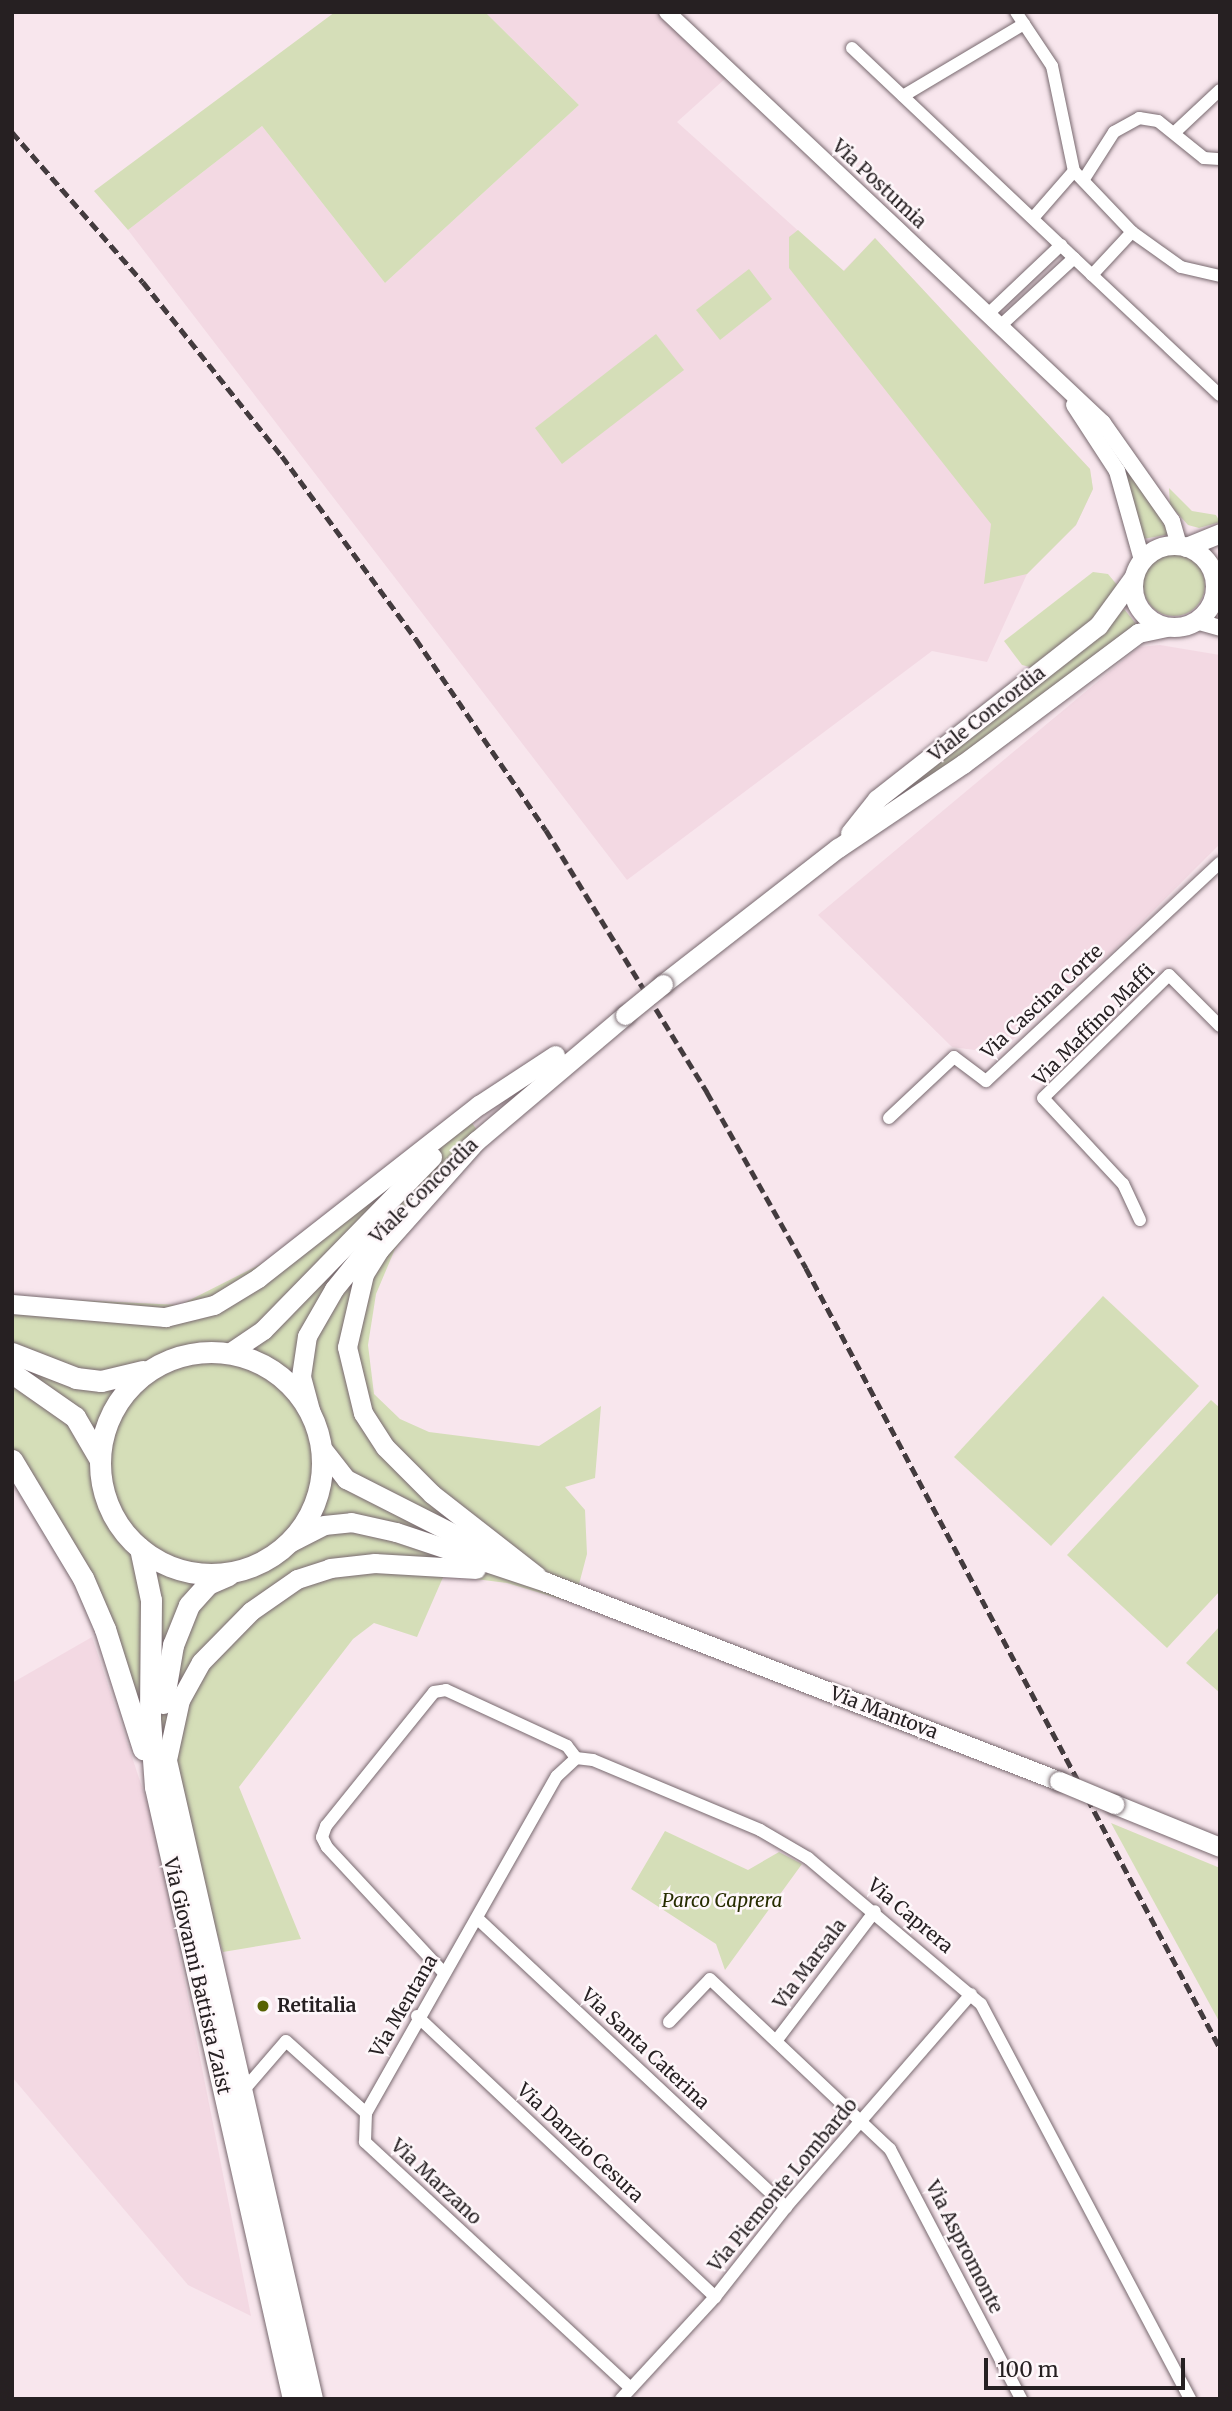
<!DOCTYPE html>
<html>
<head>
<meta charset="utf-8">
<style>
	body { margin:0 }
	#map { position:relative; width:1232px; height:2411px; overflow:hidden; background:#f8e6ed; font-family:Merriweather,serif }
	div>[style] { position:absolute }
	.built>* { inset:0; background:#f3d9e3 }
	.green>* { inset:0; background:#d5deb8 }
	.round { border-radius:50% }
	.roads { filter:drop-shadow(0 0 2px #78696f) drop-shadow(0 0 2px #78696f) }
	.minor>* { height:12px; margin:-6px; padding:0 6px; transform-origin:6px; border-radius:6px; background:#fff }
	.tertiary>* { height:16px; margin:-8px; padding:0 8px; transform-origin:8px; border-radius:8px; background:#fff }
	.secondary>* { height:19px; margin:-9.5px; padding:0 9.5px; transform-origin:9.5px; border-radius:9.5px; background:#fff }
	.secondary>.ring { margin:-9.5px; padding:0; box-sizing:content-box; background:none; border:19px solid #fff; border-radius:50% }
	.primary>* { height:21px; margin:-10.5px; padding:0 10.5px; transform-origin:10.5px; border-radius:10.5px; background:#fff }
	.primary>.ring { margin:-10.5px; padding:0; box-sizing:content-box; background:none; border:21px solid #fff; border-radius:50% }
	.rail>* { height:4.5px; margin-top:-2.25px; transform-origin:0; background:repeating-linear-gradient(90deg,#433b3e 0 10px,transparent 0 15px) }
	.bridges { filter:drop-shadow(0 0 2px #78696f) drop-shadow(0 0 2px #78696f) }
	.secondary-bridge>* { height:19px; margin:-9.5px; padding:0 9.5px; transform-origin:9.5px; border-radius:9.5px; background:#fff }
	.dots>* { width:19px; height:19px; translate:-50% -50%; box-sizing:border-box; border:4px solid #fef7fa; border-radius:50% }
	span { translate:-50% -50%; white-space:nowrap; text-align:center; line-height:1.15; -webkit-text-stroke:5px #fef7fa; paint-order:stroke }
	.street-label { font-size:19px; color:#262022 }
	.park-label { font-size:19px; color:#272d00; font-style:italic }
	.poi-label { font-size:19px; color:#262022; font-weight:700 }
	.left { translate:0 -50%; text-align:left }
	.frame { position:absolute; inset:0; border:14px solid #262022; pointer-events:none }
	.scale { position:absolute; left:984px; top:2358px; width:201px; height:32px; box-sizing:border-box; border:4px solid #262022; border-top:0; padding-left:9px; font-size:21px; line-height:24px; white-space:nowrap; color:#262022; -webkit-text-stroke:5px #fef7fa; paint-order:stroke }
</style>
</head>
<body>
<div id="map">
	<div class="built">
		<div style="clip-path:polygon(485px 12px,659px 12px,727px 77px,677px 122px,843px 271px,875px 238px,1090px 469px,1093px 489px,1076px 525px,1027px 574px,987px 662px,932px 651px,627px 880px,128px 230px,262px 126px,385px 283px,579px 105px)"></div>
		<div style="clip-path:polygon(1160px 645px,1220px 655px,1220px 844px,1107px 957px,997px 1053px,952px 1047px,818px 915px,1139px 647px)"></div>
		<div style="clip-path:polygon(92px 1637px,153px 1820px,251px 2316px,188px 2285px,12px 2077px,12px 1683px)"></div>
	</div>
	<div class="green">
		<div style="clip-path:polygon(335px 12px,485px 12px,579px 105px,385px 283px,262px 126px,128px 230px,94px 191px)"></div>
		<div style="clip-path:polygon(798px 230px,844px 271px,875px 238px,1090px 469px,1093px 489px,1076px 525px,1027px 574px,984px 584px,991px 524px,789px 268px,789px 237px)"></div>
		<div style="clip-path:polygon(749px 269px,772px 299px,720px 340px,696px 310px)"></div>
		<div style="clip-path:polygon(656px 334px,684px 370px,562px 464px,535px 428px)"></div>
		<div style="clip-path:polygon(1130px 471px,1167px 523px,1171px 534px,1143px 539px,1125px 473px)"></div>
		<div style="clip-path:polygon(1169px 488px,1192px 511px,1216px 515px,1220px 522px,1199px 528px,1188px 525px,1170px 505px)"></div>
		<div class="round" style="left:1143px;top:554px;width:62px;height:62px"></div>
		<div style="clip-path:polygon(1093px 572px,1108px 574px,1118px 586px,1095px 620px,1034px 668px,1022px 665px,1004px 641px)"></div>
		<div style="clip-path:polygon(1124px 609px,1137px 625px,958px 759px,888px 802px,1108px 627px)"></div>
		<div style="clip-path:polygon(469px 1119px,477px 1130px,428px 1207px,395px 1249px,376px 1294px,368px 1345px,374px 1394px,400px 1419px,429px 1432px,539px 1446px,601px 1406px,595px 1478px,565px 1487px,585px 1510px,587px 1554px,574px 1603px,507px 1583px,444px 1575px,417px 1637px,374px 1623px,353px 1639px,239px 1787px,301px 1939px,223px 1952px,95px 1588px,12px 1456px,12px 1297px,180px 1305px,261px 1264px)"></div>
		<div style="clip-path:polygon(1103px 1296px,1199px 1386px,1051px 1546px,954px 1457px)"></div>
		<div style="clip-path:polygon(1211px 1400px,1220px 1408px,1220px 1591px,1167px 1648px,1067px 1555px)"></div>
		<div style="clip-path:polygon(1220px 1626px,1220px 1693px,1186px 1663px)"></div>
		<div style="clip-path:polygon(1111px 1823px,1220px 1868px,1220px 2023px)"></div>
		<div style="clip-path:polygon(665px 1831px,748px 1870px,779px 1852px,802px 1864px,725px 1970px,716px 1944px,631px 1889px)"></div>
	</div>
	<div class="roads">
		<div class="minor">
			<div style="left:1016px;top:12px;width:65px;rotate:56.3deg"></div>
			<div style="left:1052px;top:66px;width:107px;rotate:78.2deg"></div>
			<div style="left:852px;top:48px;width:330px;rotate:43.4deg"></div>
			<div style="left:1092px;top:275px;width:59px;rotate:-47.1deg"></div>
			<div style="left:1132px;top:232px;width:84px;rotate:-133.6deg"></div>
			<div style="left:1074px;top:171px;width:62px;rotate:131.1deg"></div>
			<div style="left:903px;top:96px;width:141px;rotate:-30.8deg"></div>
			<div style="left:1174px;top:133px;width:63px;rotate:-43.1deg"></div>
			<div style="left:1084px;top:179px;width:56px;rotate:-57.4deg"></div>
			<div style="left:1114px;top:132px;width:29px;rotate:-29deg"></div>
			<div style="left:1139px;top:118px;width:19px;rotate:9deg"></div>
			<div style="left:1158px;top:121px;width:59px;rotate:38.8deg"></div>
			<div style="left:1204px;top:158px;width:16px;rotate:4deg"></div>
			<div style="left:1132px;top:232px;width:60px;rotate:35.5deg"></div>
			<div style="left:1181px;top:267px;width:40px;rotate:13deg"></div>
			<div style="left:1092px;top:275px;width:175px;rotate:43.2deg"></div>
			<div style="left:987px;top:315px;width:102px;rotate:-43.4deg"></div>
			<div style="left:999px;top:327px;width:102px;rotate:-42.6deg"></div>
			<div style="left:889px;top:1118px;width:89px;rotate:-43.2deg"></div>
			<div style="left:954px;top:1057px;width:40px;rotate:37deg"></div>
			<div style="left:986px;top:1081px;width:320px;rotate:-43deg"></div>
			<div style="left:1140px;top:1220px;width:40px;rotate:-115deg"></div>
			<div style="left:1123px;top:1184px;width:117px;rotate:-132.9deg"></div>
			<div style="left:1043px;top:1098px;width:176px;rotate:-44.3deg"></div>
			<div style="left:1169px;top:975px;width:72px;rotate:45deg"></div>
			<div style="left:478px;top:1919px;width:422px;rotate:43.1deg"></div>
			<div style="left:444px;top:1973px;width:172px;rotate:-132.9deg"></div>
			<div style="left:327px;top:1847px;width:11px;rotate:-117deg"></div>
			<div style="left:322px;top:1837px;width:12px;rotate:-70deg"></div>
			<div style="left:326px;top:1826px;width:172px;rotate:-51.1deg"></div>
			<div style="left:434px;top:1692px;width:12px;rotate:-9deg"></div>
			<div style="left:446px;top:1690px;width:133px;rotate:24.8deg"></div>
			<div style="left:567px;top:1746px;width:15px;rotate:53deg"></div>
			<div style="left:417px;top:2016px;width:410px;rotate:43.3deg"></div>
			<div style="left:669px;top:2022px;width:59px;rotate:-46.4deg"></div>
			<div style="left:710px;top:1979px;width:248px;rotate:43.4deg"></div>
			<div style="left:890px;top:2149px;width:282px;rotate:62.3deg"></div>
			<div style="left:776px;top:2041px;width:163px;rotate:-52.7deg"></div>
			<div style="left:242px;top:2092px;width:67px;rotate:-49.2deg"></div>
			<div style="left:286px;top:2041px;width:108px;rotate:42deg"></div>
			<div style="left:366px;top:2113px;width:29px;rotate:92deg"></div>
			<div style="left:365px;top:2142px;width:362px;rotate:42.8deg"></div>
			<div style="left:366px;top:2113px;width:387px;rotate:-60.5deg"></div>
			<div style="left:557px;top:1776px;width:26px;rotate:-43deg"></div>
			<div style="left:576px;top:1758px;width:17px;rotate:7deg"></div>
			<div style="left:593px;top:1760px;width:181px;rotate:22.7deg"></div>
			<div style="left:760px;top:1830px;width:56px;rotate:30.3deg"></div>
			<div style="left:808px;top:1858px;width:226px;rotate:40.2deg"></div>
			<div style="left:981px;top:2004px;width:447px;rotate:62.1deg"></div>
			<div style="left:621px;top:2399px;width:139px;rotate:-47.3deg"></div>
			<div style="left:715px;top:2297px;width:115px;rotate:-51.7deg"></div>
			<div style="left:786px;top:2207px;width:282px;rotate:-49deg"></div>
		</div>
		<div class="tertiary">
			<div style="left:667px;top:12px;width:599px;rotate:43.31deg"></div>
			<div style="left:1103px;top:423px;width:120px;rotate:54.9deg"></div>
			<div style="left:1172px;top:521px;width:25px;rotate:74deg"></div>
			<div style="left:1074px;top:405px;width:79px;rotate:56.9deg"></div>
			<div style="left:1117px;top:471px;width:92px;rotate:74.3deg"></div>
			<div style="left:1215px;top:588px;width:6px;rotate:31deg"></div>
			<div style="left:1196px;top:621px;width:25px;rotate:16deg"></div>
		</div>
		<div class="secondary">
			<div class="ring" style="left:1133px;top:545px;width:63px;height:63px"></div>
			<div style="left:1186px;top:547px;width:37px;rotate:-22deg"></div>
			<div style="left:850px;top:833px;width:43px;rotate:-51.5deg"></div>
			<div style="left:877px;top:799px;width:281px;rotate:-38.1deg"></div>
			<div style="left:1098px;top:626px;width:59px;rotate:-53.9deg"></div>
			<div style="left:663px;top:984px;width:222px;rotate:-37.9deg"></div>
			<div style="left:838px;top:848px;width:151px;rotate:-33.9deg"></div>
			<div style="left:963px;top:764px;width:219px;rotate:-36.8deg"></div>
			<div style="left:1138px;top:633px;width:29px;rotate:-12deg"></div>
			<div style="left:477px;top:1140px;width:147px;rotate:131.7deg"></div>
			<div style="left:379px;top:1250px;width:28px;rotate:122deg"></div>
			<div style="left:364px;top:1274px;width:75px;rotate:103.1deg"></div>
			<div style="left:347px;top:1347px;width:68px;rotate:76.4deg"></div>
			<div style="left:363px;top:1413px;width:40px;rotate:57.1deg"></div>
			<div style="left:385px;top:1447px;width:66px;rotate:45deg"></div>
			<div style="left:432px;top:1494px;width:133px;rotate:38deg"></div>
			<div style="left:469px;top:1147px;width:204px;rotate:-40.2deg"></div>
			<div style="left:12px;top:1304px;width:154px;rotate:4.9deg"></div>
			<div style="left:165px;top:1317px;width:50px;rotate:-13.8deg"></div>
			<div style="left:214px;top:1305px;width:52px;rotate:-31.5deg"></div>
			<div style="left:258px;top:1278px;width:281px;rotate:-38.1deg"></div>
			<div style="left:479px;top:1105px;width:91px;rotate:-33.3deg"></div>
			<div style="left:229px;top:1353px;width:41px;rotate:-34.1deg"></div>
			<div style="left:263px;top:1330px;width:242px;rotate:-45.7deg"></div>
			<div style="left:311px;top:1414px;width:39px;rotate:-105deg"></div>
			<div style="left:301px;top:1376px;width:40px;rotate:-81.5deg"></div>
			<div style="left:307px;top:1336px;width:54px;rotate:-60.1deg"></div>
			<div style="left:334px;top:1289px;width:68px;rotate:-50.9deg"></div>
			<div style="left:321px;top:1447px;width:41px;rotate:52deg"></div>
			<div style="left:346px;top:1479px;width:164px;rotate:26.9deg"></div>
			<div style="left:289px;top:1543px;width:39px;rotate:-27deg"></div>
			<div style="left:324px;top:1525px;width:27px;rotate:-6deg"></div>
			<div style="left:351px;top:1522px;width:46px;rotate:12.5deg"></div>
			<div style="left:396px;top:1532px;width:158px;rotate:18.4deg"></div>
			<div style="left:546px;top:1582px;width:550px;rotate:21.2deg"></div>
			<div style="left:166px;top:1764px;width:66px;rotate:-77.7deg"></div>
			<div style="left:180px;top:1700px;width:43px;rotate:-61.1deg"></div>
			<div style="left:201px;top:1662px;width:71px;rotate:-45.6deg"></div>
			<div style="left:251px;top:1611px;width:56px;rotate:-34.8deg"></div>
			<div style="left:297px;top:1579px;width:35px;rotate:-18deg"></div>
			<div style="left:330px;top:1568px;width:45px;rotate:-6.3deg"></div>
			<div style="left:375px;top:1563px;width:101px;rotate:3.4deg"></div>
			<div style="left:1114px;top:1804px;width:114px;rotate:22.1deg"></div>
		</div>
		<div class="primary">
			<div class="ring" style="left:100px;top:1352px;width:201px;height:201px"></div>
			<div style="left:12px;top:1353px;width:69px;rotate:21.3deg"></div>
			<div style="left:76px;top:1378px;width:25px;rotate:7deg"></div>
			<div style="left:101px;top:1381px;width:43px;rotate:-13.4deg"></div>
			<div style="left:12px;top:1373px;width:77px;rotate:34.9deg"></div>
			<div style="left:75px;top:1417px;width:48px;rotate:59.7deg"></div>
			<div style="left:12px;top:1460px;width:138px;rotate:59deg"></div>
			<div style="left:83px;top:1578px;width:56px;rotate:66.7deg"></div>
			<div style="left:105px;top:1629px;width:126px;rotate:72.4deg"></div>
			<div style="left:140px;top:1548px;width:53px;rotate:78.1deg"></div>
			<div style="left:151px;top:1600px;width:119px;rotate:90.5deg"></div>
			<div style="left:150px;top:1719px;width:68px;rotate:85.8deg"></div>
			<div style="left:155px;top:1787px;width:627px;rotate:77.29deg"></div>
			<div style="left:163px;top:1703px;width:59px;rotate:-80.2deg"></div>
			<div style="left:173px;top:1645px;width:43px;rotate:-68.2deg"></div>
			<div style="left:189px;top:1605px;width:28px;rotate:-48deg"></div>
			<div style="left:208px;top:1584px;width:22px;rotate:-24deg"></div>
			<div style="left:165px;top:1756px;width:660px;rotate:77.12deg"></div>
		</div>
	</div>
	<div class="rail">
		<div style="left:12px;top:132px;width:199px;rotate:48.9deg"></div>
		<div style="left:143px;top:282px;width:223px;rotate:51.4deg"></div>
		<div style="left:282px;top:456px;width:227px;rotate:53.8deg"></div>
		<div style="left:416px;top:639px;width:231px;rotate:55.8deg"></div>
		<div style="left:546px;top:830px;width:308px;rotate:58.4deg"></div>
		<div style="left:707px;top:1092px;width:202px;rotate:60.6deg"></div>
		<div style="left:806px;top:1268px;width:883px;rotate:62.04deg"></div>
	</div>
	<div class="bridges">
		<div class="secondary-bridge">
			<div style="left:625px;top:1015px;width:49px;rotate:-39.2deg"></div>
			<div style="left:1059px;top:1781px;width:60px;rotate:22.7deg"></div>
		</div>
	</div>
	<div class="dots">
		<div style="left:263px;top:2006px;background:#576203"></div>
	</div>
	<div class="street-label">
		<span style="left:879px;top:184px;rotate:43deg">Via Postumia</span>
		<span style="left:987px;top:714px;rotate:-38deg">Viale Concordia</span>
		<span style="left:1042px;top:1002px;rotate:-43deg">Via Cascina Corte</span>
		<span style="left:1094px;top:1025px;rotate:-45deg">Via Maffino Maffi</span>
		<span style="left:424px;top:1191px;rotate:-44deg">Viale Concordia</span>
		<span style="left:884px;top:1713px;rotate:21deg">Via Mantova</span>
		<span style="left:910px;top:1916px;rotate:40deg">Via Caprera</span>
		<span style="left:810px;top:1964px;rotate:-53deg">Via Marsala</span>
		<span style="left:197px;top:1976px;rotate:77deg">Via Giovanni Battista Zaist</span>
		<span style="left:404px;top:2006px;rotate:-60deg">Via Mentana</span>
		<span style="left:645px;top:2049px;rotate:43deg">Via Santa Caterina</span>
		<span style="left:580px;top:2143px;rotate:43deg">Via Danzio Cesura</span>
		<span style="left:436px;top:2182px;rotate:43deg">Via Marzano</span>
		<span style="left:783px;top:2185px;rotate:-50deg">Via Piemonte Lombardo</span>
		<span style="left:964px;top:2247px;rotate:63deg">Via Aspromonte</span>
	</div>
	<div class="park-label">
		<span style="left:722px;top:1901px">Parco Caprera</span>
	</div>
	<div class="poi-label">
		<span class="left" style="left:277px;top:2006px">Retitalia</span>
	</div>
	<div class="frame"></div>
	<div class="scale">100 m</div>
</div>
</body>
</html>
